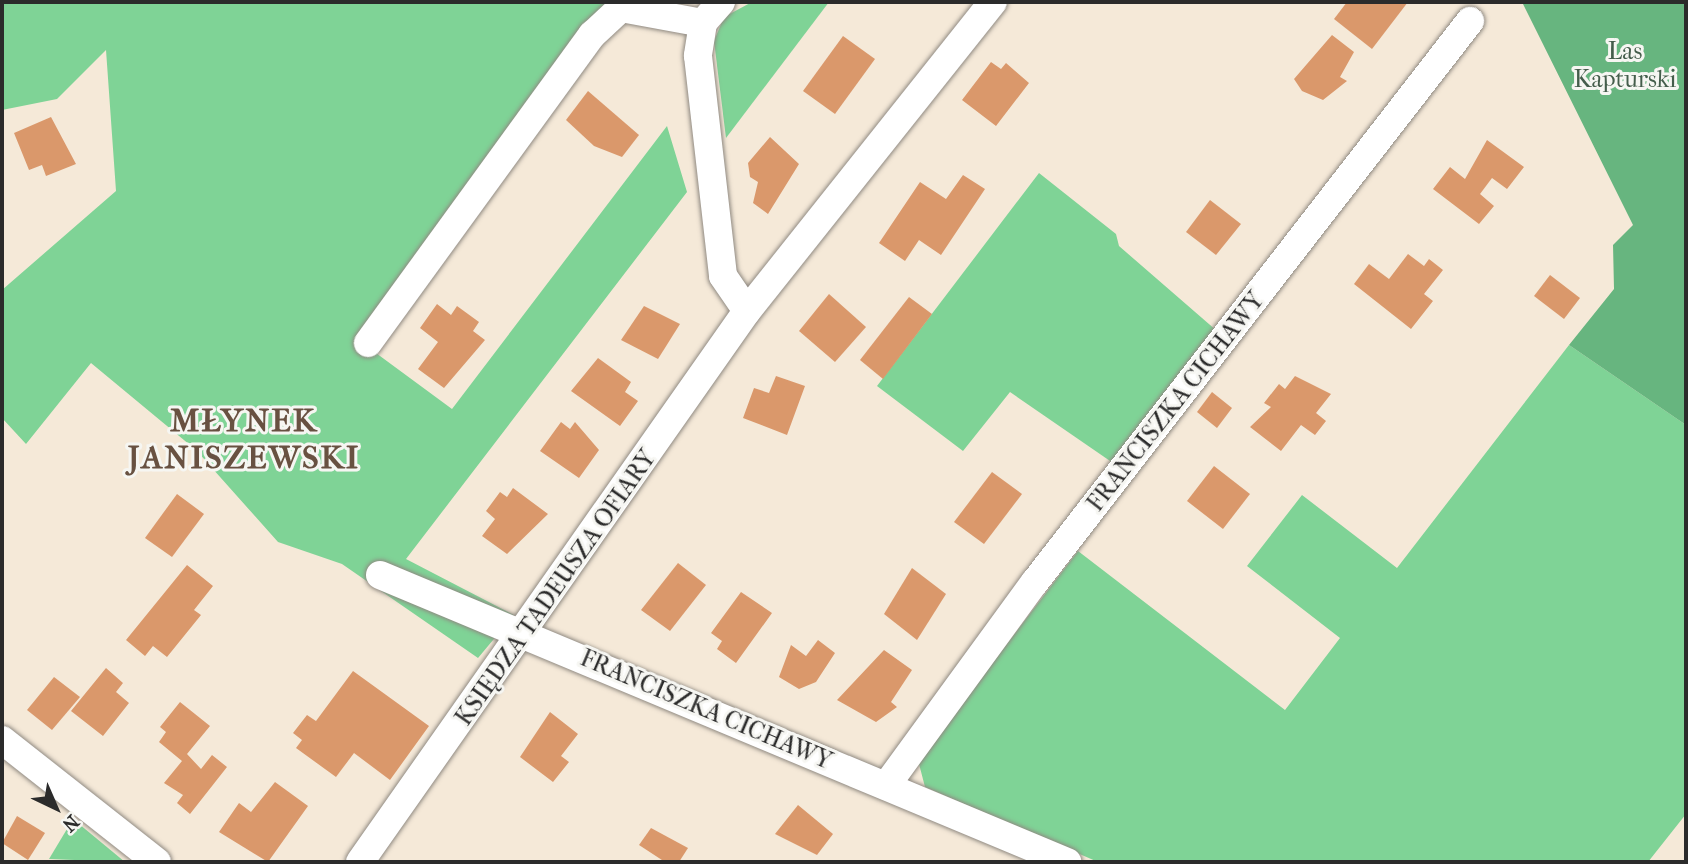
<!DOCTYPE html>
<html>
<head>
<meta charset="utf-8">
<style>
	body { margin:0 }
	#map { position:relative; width:1688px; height:864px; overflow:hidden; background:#f5e9d8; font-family:"IM FELL French Canon",serif }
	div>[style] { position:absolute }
	.green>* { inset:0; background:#7fd396 }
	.forest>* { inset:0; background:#67b57f }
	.building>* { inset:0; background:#da986b }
	.roads { filter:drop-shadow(0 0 2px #908a82) drop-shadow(0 0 2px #908a82) }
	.minor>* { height:28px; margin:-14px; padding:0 14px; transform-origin:14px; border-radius:14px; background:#fff }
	span { translate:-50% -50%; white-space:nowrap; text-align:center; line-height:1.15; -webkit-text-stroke:6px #f6f6f2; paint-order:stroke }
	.park-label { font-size:24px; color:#445d4b }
	.street-label { font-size:24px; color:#2b2b2b }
	.district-label { font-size:32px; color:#685141; font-weight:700; letter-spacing:2px }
	.frame { position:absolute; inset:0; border:4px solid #2b2b2b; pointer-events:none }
	.north { position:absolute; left:21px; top:773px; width:70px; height:70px; -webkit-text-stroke:5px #f6f6f2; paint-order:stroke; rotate:136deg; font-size:19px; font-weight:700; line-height:28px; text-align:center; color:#2b2b2b }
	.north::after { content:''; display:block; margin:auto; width:24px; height:32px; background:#2b2b2b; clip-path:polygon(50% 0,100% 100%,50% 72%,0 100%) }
</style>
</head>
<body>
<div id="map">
	<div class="green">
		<div style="clip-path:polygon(2px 2px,611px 2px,361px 342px,452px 409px,667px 126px,687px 192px,406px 559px,514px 615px,478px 658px,342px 564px,278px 542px,196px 450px,91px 363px,26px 444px,2px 418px,2px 290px,116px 191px,106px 50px,57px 99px,2px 110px)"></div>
		<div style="clip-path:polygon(752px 2px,829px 2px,726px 138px,714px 41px,724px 17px)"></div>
		<div style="clip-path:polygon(1039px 173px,1116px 234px,1119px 246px,1217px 331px,1113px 463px,1010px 392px,963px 451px,877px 386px)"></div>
		<div style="clip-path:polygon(1569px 345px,1686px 425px,1686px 814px,1648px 862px,1098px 862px,925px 787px,918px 760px,1078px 551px,1285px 710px,1340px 638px,1247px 566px,1302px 495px,1397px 568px)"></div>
		<div style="clip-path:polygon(73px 819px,125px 862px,49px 859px)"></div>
	</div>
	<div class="forest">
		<div style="clip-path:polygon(1522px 2px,1686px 2px,1686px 425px,1569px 345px,1614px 289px,1613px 245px,1633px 225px)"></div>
	</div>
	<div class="building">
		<div style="clip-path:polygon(1347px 2px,1408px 2px,1372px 49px,1334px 19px)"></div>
		<div style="clip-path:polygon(1332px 35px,1354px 52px,1340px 77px,1347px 81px,1323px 100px,1302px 91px,1294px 79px)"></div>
		<div style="clip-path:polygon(843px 36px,875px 59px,835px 114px,803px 91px)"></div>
		<div style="clip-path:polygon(991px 62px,1001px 69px,1006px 63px,1029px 83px,996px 126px,962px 100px)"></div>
		<div style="clip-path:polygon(588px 91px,639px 135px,622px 157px,594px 146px,566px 120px)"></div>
		<div style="clip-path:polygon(51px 117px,76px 164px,46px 176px,42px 165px,29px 170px,14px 133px)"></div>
		<div style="clip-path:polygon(770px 137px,799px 164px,768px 214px,753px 203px,758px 182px,750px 177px,748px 163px)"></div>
		<div style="clip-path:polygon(1487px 140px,1524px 167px,1507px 189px,1492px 178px,1480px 194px,1494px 206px,1479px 224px,1433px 189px,1450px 167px,1465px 179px)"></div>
		<div style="clip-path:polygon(963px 175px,985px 189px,941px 255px,919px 240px,905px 261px,879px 243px,920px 182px,946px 199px)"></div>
		<div style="clip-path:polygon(1210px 200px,1241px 224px,1216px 255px,1186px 232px)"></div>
		<div style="clip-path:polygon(1408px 254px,1424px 266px,1429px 259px,1443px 270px,1424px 294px,1433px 301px,1411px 329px,1354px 284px,1369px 264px,1389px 279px)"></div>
		<div style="clip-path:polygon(1550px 275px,1580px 298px,1564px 319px,1534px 296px)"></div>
		<div style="clip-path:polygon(829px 294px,866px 327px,835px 362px,799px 331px)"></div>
		<div style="clip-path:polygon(909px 297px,932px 314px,883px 379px,860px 360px)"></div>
		<div style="clip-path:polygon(437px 304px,451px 315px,457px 306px,479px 322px,473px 331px,485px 340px,444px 388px,418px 369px,438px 342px,420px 328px)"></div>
		<div style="clip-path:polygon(644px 306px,680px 324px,658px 359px,621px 340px)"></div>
		<div style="clip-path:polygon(598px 358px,631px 382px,625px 392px,638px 401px,620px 426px,571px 391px)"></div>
		<div style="clip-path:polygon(776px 376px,805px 386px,787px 435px,743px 418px,754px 388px,769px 393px)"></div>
		<div style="clip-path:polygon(1295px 376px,1331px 394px,1316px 413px,1326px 421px,1315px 435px,1301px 425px,1281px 451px,1250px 427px,1271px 407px,1264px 403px,1279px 384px,1285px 389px)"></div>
		<div style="clip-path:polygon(1212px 392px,1232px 408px,1217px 428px,1197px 412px)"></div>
		<div style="clip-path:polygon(561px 422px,570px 429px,575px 422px,599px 450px,579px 478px,540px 451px)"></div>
		<div style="clip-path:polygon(1214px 466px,1250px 494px,1223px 529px,1187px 501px)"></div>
		<div style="clip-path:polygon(992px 472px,1022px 494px,984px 544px,954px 522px)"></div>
		<div style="clip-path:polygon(513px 488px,548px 514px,507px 554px,482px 536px,495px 519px,486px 511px,500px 492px,507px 497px)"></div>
		<div style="clip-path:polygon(177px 494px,204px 514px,172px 557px,145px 538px)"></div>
		<div style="clip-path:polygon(678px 563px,706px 585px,670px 631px,641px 610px)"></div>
		<div style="clip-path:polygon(187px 565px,213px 586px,194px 610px,201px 615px,167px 657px,153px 646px,145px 656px,126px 640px)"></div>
		<div style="clip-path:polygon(912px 568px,946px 594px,917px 640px,884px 614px)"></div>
		<div style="clip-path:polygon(741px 592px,772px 613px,736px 663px,717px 649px,722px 641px,711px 633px)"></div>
		<div style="clip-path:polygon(818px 640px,835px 653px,816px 682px,799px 689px,779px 677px,791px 645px,806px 656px)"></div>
		<div style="clip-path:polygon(884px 650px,912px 670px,891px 702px,897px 707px,876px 722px,837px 700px)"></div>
		<div style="clip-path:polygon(106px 668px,123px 683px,116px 692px,129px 703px,103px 736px,71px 711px)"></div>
		<div style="clip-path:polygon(353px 671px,429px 726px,390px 780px,354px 753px,336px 777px,296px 748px,302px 740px,293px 733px,307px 715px,316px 721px)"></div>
		<div style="clip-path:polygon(54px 677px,80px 697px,52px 730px,27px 710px)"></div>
		<div style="clip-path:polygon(180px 702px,210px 726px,187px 754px,201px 769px,212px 755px,227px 767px,190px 814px,177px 803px,183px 795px,164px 783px,182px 761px,159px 742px,166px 732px,160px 727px)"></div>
		<div style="clip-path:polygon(550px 712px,578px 734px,561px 756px,569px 762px,553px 782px,520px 757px)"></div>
		<div style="clip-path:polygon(275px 782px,308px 806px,268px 862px,219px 832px,239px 803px,251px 812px)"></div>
		<div style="clip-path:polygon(798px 805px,833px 834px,817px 855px,775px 834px)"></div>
		<div style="clip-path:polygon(17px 816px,45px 833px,28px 860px,2px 843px)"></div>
		<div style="clip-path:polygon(651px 828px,688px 848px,679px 862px,665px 862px,639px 845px)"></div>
	</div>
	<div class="roads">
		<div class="minor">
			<div style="left:721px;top:2px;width:28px;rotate:131deg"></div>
			<div style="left:703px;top:23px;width:33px;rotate:99deg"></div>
			<div style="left:698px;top:56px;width:221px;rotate:83.5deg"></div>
			<div style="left:723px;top:276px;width:42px;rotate:55.6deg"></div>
			<div style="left:368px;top:343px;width:381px;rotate:-54deg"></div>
			<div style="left:592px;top:35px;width:40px;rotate:-43deg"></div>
			<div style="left:621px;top:8px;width:83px;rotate:10.4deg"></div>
			<div style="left:380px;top:575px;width:745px;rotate:22.67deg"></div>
			<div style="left:2px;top:740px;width:197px;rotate:38.2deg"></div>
			<div style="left:886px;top:786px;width:253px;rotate:-53.9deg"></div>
			<div style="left:1035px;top:582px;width:710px;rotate:-52.21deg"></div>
			<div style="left:360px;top:862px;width:673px;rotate:-54.92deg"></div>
			<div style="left:747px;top:311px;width:395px;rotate:-51.5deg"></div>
		</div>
	</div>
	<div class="park-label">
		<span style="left:1625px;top:66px">Las<br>Kapturski</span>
	</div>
	<div class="street-label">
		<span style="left:1176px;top:402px;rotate:-52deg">FRANCISZKA CICHAWY</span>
		<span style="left:556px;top:588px;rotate:-55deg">KSIĘDZA TADEUSZA OFIARY</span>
		<span style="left:706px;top:710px;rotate:23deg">FRANCISZKA CICHAWY</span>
	</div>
	<div class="district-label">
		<span style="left:244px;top:440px">MŁYNEK<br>JANISZEWSKI</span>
	</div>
	<div class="frame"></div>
	<div class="north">N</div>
</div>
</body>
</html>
